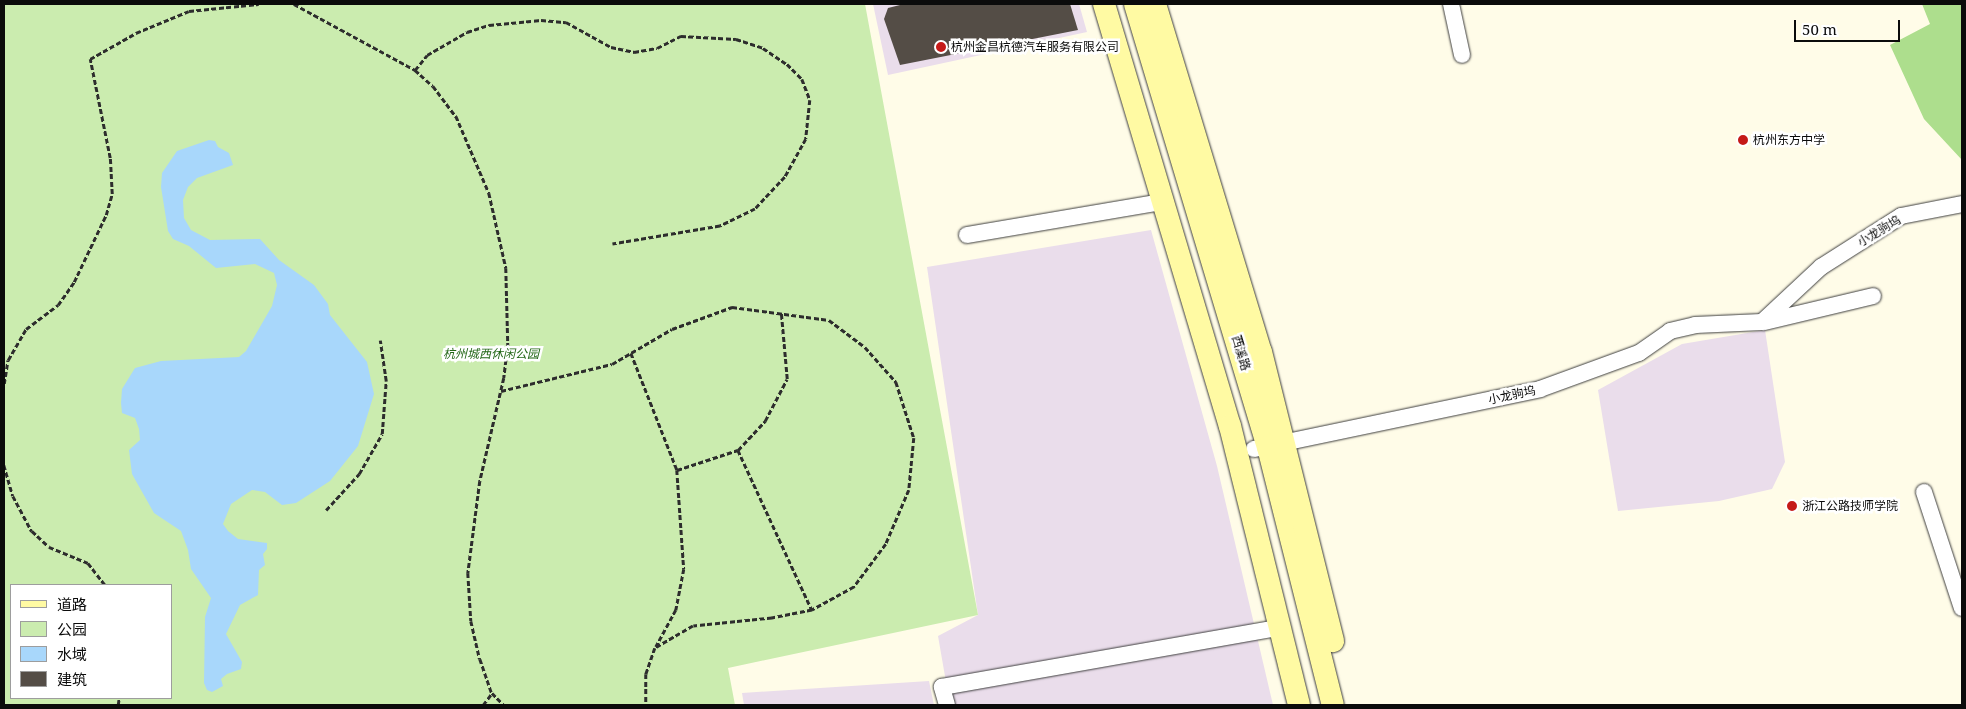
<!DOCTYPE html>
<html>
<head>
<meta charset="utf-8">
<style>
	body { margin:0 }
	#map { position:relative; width:1966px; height:709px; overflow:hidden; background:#fffce8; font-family:"Noto Serif","Noto Sans SC",serif }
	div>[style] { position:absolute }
	.industrial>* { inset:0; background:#eaddeb }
	.green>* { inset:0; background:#cbecaf }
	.forest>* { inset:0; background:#adde8d }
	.water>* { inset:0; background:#a8d7fb }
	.building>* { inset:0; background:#544d46 }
	.path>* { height:2.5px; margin-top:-1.25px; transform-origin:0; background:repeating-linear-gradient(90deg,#2d2d2d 0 5px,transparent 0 7.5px) }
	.roads { filter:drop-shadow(0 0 1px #3e3e3e) drop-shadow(0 0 1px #3e3e3e) }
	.street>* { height:16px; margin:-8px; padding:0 8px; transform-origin:8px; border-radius:8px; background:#fff }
	.secondary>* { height:22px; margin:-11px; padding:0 11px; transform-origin:11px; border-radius:11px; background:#fffaa3 }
	.dots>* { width:14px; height:14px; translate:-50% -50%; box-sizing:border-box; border:2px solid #fff; border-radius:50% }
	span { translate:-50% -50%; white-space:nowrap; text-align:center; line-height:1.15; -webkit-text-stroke:5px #fff; paint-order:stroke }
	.poi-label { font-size:12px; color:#0b0b0b }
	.left { translate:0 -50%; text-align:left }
	.street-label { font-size:12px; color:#0b0b0b }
	.park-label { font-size:12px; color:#236717; font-style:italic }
	.frame { position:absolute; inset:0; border:5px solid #0b0b0b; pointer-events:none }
	.legend { position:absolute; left:10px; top:584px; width:162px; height:115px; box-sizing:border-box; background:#fff; border:1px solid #9d9d9d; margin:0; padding:6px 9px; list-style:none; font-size:15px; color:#0b0b0b }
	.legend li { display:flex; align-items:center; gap:10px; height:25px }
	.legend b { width:25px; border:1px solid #9d9d9d }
	.scale { position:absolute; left:1794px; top:20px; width:106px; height:22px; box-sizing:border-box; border:2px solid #0b0b0b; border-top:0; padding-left:6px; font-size:15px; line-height:18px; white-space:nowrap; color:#0b0b0b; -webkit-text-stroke:4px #fff; paint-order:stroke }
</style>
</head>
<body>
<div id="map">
	<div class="industrial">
		<div style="clip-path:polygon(873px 4px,1079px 4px,1087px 32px,888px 75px)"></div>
		<div style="clip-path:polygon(1151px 230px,1217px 466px,1273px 705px,950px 705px,938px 636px,978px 615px,927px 267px)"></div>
		<div style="clip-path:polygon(1765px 330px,1785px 462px,1772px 489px,1719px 501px,1618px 511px,1598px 390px,1682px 344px)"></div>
		<div style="clip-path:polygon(929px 681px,934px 705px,744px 705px,742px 693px)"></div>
	</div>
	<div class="green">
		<div style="clip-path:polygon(evenodd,4px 4px,865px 4px,978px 615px,728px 668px,735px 705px,4px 705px,4px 4px,11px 585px,171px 585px,171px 698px,11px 698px,11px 585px)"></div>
	</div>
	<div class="forest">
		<div style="clip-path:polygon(1922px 4px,1962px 4px,1962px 160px,1924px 119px,1890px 45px,1930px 24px)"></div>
	</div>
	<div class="water">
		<div style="clip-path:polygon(209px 140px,215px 141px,218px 147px,229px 153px,233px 165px,197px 178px,188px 187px,183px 200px,184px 218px,191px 230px,210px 240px,260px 239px,279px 260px,314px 285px,328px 304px,330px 315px,367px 362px,374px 394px,358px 446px,330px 481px,296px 503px,282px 505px,265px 492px,252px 490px,231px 504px,223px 524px,228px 531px,238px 539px,267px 543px,267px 549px,263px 554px,265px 565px,259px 570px,258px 595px,240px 605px,226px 634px,242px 662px,241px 669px,227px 674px,221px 679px,223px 686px,212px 692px,207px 690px,204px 683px,205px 617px,211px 598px,191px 569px,188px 550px,181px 531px,154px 513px,132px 474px,129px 450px,140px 440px,139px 429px,135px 418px,122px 413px,121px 403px,122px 389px,135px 368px,161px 361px,239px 357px,246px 351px,272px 306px,277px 285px,274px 273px,255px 264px,216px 268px,189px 246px,173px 239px,168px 231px,161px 187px,162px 173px,177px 151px)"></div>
	</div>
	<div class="building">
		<div style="clip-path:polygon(904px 4px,1070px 4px,1078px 30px,900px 65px,884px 19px,888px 8px)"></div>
	</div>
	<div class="path">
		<div style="left:280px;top:4px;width:14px"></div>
		<div style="left:294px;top:4px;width:138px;rotate:28.6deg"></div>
		<div style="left:415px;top:70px;width:24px;rotate:42deg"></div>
		<div style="left:433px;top:86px;width:38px;rotate:53deg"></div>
		<div style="left:456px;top:116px;width:84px;rotate:66.8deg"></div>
		<div style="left:489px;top:193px;width:77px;rotate:77.2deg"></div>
		<div style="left:506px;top:268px;width:77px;rotate:88.5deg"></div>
		<div style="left:508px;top:345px;width:33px;rotate:97deg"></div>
		<div style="left:504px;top:378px;width:106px;rotate:103.1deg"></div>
		<div style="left:480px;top:481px;width:93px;rotate:97.4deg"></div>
		<div style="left:468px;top:573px;width:48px;rotate:86.4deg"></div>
		<div style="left:471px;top:621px;width:39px;rotate:77deg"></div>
		<div style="left:480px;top:659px;width:36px;rotate:71deg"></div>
		<div style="left:492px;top:693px;width:17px;rotate:45deg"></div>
		<div style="left:415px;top:70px;width:19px;rotate:-51deg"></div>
		<div style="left:427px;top:55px;width:46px;rotate:-29.9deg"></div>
		<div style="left:467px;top:32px;width:23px;rotate:-18deg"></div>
		<div style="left:489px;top:25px;width:52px;rotate:-5.5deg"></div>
		<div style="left:541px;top:20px;width:25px;rotate:5deg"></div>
		<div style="left:566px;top:22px;width:51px;rotate:29.1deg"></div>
		<div style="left:611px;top:47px;width:24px;rotate:12deg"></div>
		<div style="left:634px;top:52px;width:23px;rotate:-10deg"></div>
		<div style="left:657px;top:48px;width:27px;rotate:-27deg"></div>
		<div style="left:681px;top:36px;width:55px;rotate:3.1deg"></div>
		<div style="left:736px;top:39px;width:28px;rotate:18deg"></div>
		<div style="left:763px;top:48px;width:29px;rotate:34deg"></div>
		<div style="left:787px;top:64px;width:21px;rotate:45deg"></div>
		<div style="left:802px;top:79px;width:22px;rotate:69deg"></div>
		<div style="left:810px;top:100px;width:39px;rotate:96deg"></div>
		<div style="left:806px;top:139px;width:43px;rotate:118.9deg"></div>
		<div style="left:785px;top:177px;width:44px;rotate:133.2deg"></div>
		<div style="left:755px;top:209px;width:39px;rotate:154deg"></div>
		<div style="left:720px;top:226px;width:109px;rotate:170.5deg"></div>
		<div style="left:631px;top:353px;width:126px;rotate:68.5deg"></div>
		<div style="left:677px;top:470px;width:99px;rotate:86deg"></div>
		<div style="left:684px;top:569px;width:42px;rotate:101deg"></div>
		<div style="left:676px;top:610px;width:42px;rotate:118.4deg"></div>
		<div style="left:4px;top:384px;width:24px;rotate:-81deg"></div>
		<div style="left:8px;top:360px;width:36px;rotate:-60deg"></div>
		<div style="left:26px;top:329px;width:40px;rotate:-37deg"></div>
		<div style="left:58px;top:305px;width:28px;rotate:-55deg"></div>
		<div style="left:74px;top:282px;width:74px;rotate:-64.5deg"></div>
		<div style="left:106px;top:215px;width:22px;rotate:-74deg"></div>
		<div style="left:112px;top:194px;width:36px;rotate:-93deg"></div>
		<div style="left:110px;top:158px;width:101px;rotate:-101.4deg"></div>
		<div style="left:90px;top:59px;width:53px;rotate:-29.5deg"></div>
		<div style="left:136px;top:33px;width:57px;rotate:-22.5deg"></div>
		<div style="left:189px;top:11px;width:70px;rotate:-5.7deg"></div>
		<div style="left:501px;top:391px;width:114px;rotate:-13.7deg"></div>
		<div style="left:612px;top:364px;width:69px;rotate:-30.3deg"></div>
		<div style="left:672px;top:329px;width:64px;rotate:-20.1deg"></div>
		<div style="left:732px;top:307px;width:98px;rotate:7.6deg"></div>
		<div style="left:829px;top:320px;width:45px;rotate:36.9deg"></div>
		<div style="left:865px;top:347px;width:47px;rotate:48.5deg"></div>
		<div style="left:896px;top:382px;width:59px;rotate:72.2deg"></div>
		<div style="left:914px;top:438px;width:52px;rotate:95.5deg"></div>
		<div style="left:909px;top:490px;width:59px;rotate:113.1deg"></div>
		<div style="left:886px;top:544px;width:54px;rotate:126.7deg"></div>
		<div style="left:854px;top:587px;width:48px;rotate:151.3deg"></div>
		<div style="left:812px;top:610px;width:41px;rotate:168.7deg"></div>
		<div style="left:772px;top:618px;width:79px;rotate:174.2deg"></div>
		<div style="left:693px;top:626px;width:44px;rotate:149.9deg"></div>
		<div style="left:655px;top:648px;width:28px;rotate:109deg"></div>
		<div style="left:646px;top:674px;width:31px;rotate:90deg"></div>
		<div style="left:738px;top:450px;width:176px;rotate:65.2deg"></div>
		<div style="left:4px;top:465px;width:32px;rotate:74deg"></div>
		<div style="left:13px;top:496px;width:40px;rotate:62deg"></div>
		<div style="left:32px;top:531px;width:23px;rotate:43deg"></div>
		<div style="left:49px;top:547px;width:42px;rotate:22.3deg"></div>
		<div style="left:88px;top:563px;width:28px;rotate:52deg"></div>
		<div style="left:677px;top:470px;width:64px;rotate:-18.2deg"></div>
		<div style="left:738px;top:450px;width:40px;rotate:-47deg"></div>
		<div style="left:765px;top:421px;width:47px;rotate:-62.4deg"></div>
		<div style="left:787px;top:379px;width:67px;rotate:-95.1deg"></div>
		<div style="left:326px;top:510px;width:49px;rotate:-47.5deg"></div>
		<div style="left:359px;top:474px;width:46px;rotate:-60.1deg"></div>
		<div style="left:382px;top:434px;width:53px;rotate:-85.7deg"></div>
		<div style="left:386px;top:381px;width:41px;rotate:-98.3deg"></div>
		<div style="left:118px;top:705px;width:7px;rotate:-82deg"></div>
		<div style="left:483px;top:705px;width:15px;rotate:-53deg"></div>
	</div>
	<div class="roads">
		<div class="street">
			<div style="left:1451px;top:4px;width:52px;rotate:77.8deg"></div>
			<div style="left:967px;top:235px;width:199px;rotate:-9.6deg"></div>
			<div style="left:1764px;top:322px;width:112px;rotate:-13.4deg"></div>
			<div style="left:1254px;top:449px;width:292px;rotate:-11.8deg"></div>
			<div style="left:1540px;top:389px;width:105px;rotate:-20deg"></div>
			<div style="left:1639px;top:353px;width:38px;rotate:-35deg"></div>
			<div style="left:1670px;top:331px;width:26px;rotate:-13deg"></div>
			<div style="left:1695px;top:325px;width:67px;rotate:-2.6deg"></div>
			<div style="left:1762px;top:322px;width:81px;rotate:-43deg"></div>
			<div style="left:1821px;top:267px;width:95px;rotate:-32.5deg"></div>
			<div style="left:1901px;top:216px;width:62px;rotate:-11.1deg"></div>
			<div style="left:1924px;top:492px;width:122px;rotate:71.9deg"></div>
			<div style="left:947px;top:705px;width:19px;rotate:-106deg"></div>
			<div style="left:942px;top:687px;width:344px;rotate:-10deg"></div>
		</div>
		<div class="secondary">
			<div style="left:1104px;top:4px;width:440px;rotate:73.4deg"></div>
			<div style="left:1230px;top:426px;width:287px;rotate:76.1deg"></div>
			<div style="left:1135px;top:4px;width:463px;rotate:73.3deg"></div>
			<div style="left:1268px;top:447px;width:266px;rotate:75.9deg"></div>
			<div style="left:1155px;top:4px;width:364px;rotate:73.1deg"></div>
			<div style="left:1261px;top:352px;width:298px;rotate:76deg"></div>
		</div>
	</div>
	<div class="dots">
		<div style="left:941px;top:47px;background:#c51a18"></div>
		<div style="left:1743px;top:140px;background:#c51a18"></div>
		<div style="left:1792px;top:506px;background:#c51a18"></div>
	</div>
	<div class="poi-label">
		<span class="left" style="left:951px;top:47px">杭州金昌杭德汽车服务有限公司</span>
		<span class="left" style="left:1753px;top:140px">杭州东方中学</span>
		<span class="left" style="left:1802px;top:506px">浙江公路技师学院</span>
	</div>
	<div class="street-label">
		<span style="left:1879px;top:231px;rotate:-31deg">小龙驹坞</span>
		<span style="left:1241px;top:353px;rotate:73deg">西溪路</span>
		<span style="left:1512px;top:395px;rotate:-12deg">小龙驹坞</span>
	</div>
	<div class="park-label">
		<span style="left:491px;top:354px">杭州城西休闲公园</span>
	</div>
	<div class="frame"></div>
	<ul class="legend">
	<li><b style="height:6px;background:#fffaa3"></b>道路</li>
	<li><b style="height:14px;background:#cbecaf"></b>公园</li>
	<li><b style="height:14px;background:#a8d7fb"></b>水域</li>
	<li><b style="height:14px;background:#544d46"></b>建筑</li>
	</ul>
	<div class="scale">50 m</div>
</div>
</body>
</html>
